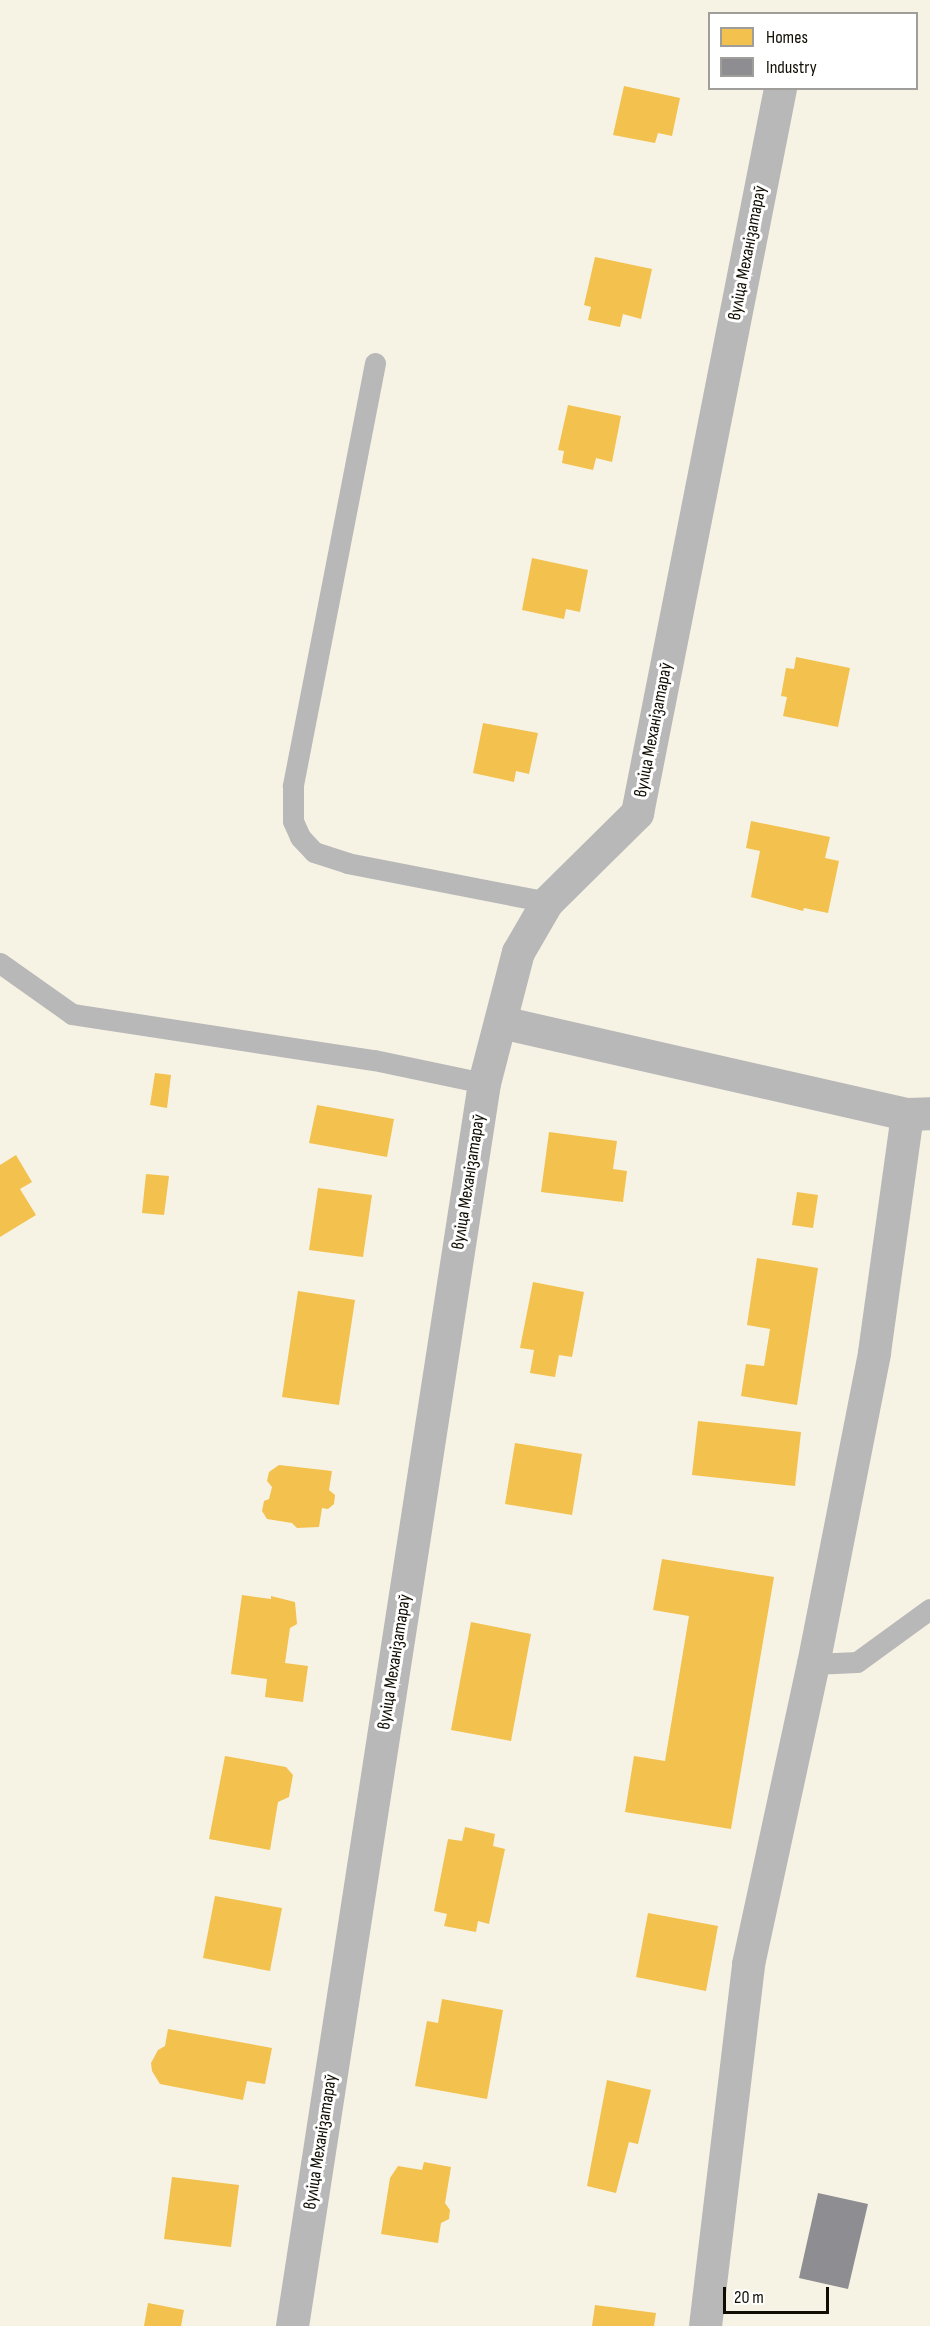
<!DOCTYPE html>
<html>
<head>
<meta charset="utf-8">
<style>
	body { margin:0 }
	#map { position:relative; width:930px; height:2326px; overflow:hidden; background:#f7f3e4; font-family:"Sofia Sans Condensed",sans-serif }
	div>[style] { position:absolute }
	.homes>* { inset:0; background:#f2c14e }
	.industry>* { inset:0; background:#8d8d92 }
	.service>* { height:21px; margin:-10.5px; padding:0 10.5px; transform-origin:10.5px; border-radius:10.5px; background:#b9b8b9 }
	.minor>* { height:33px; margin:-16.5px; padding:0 16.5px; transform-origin:16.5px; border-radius:16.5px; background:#b9b8b9 }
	span { translate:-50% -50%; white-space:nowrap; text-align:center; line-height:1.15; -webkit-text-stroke:6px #fff; paint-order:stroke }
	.street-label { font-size:18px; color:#100d03 }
	.legend { position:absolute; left:708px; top:12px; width:210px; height:78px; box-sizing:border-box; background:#fff; border:2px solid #9f9e9a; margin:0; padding:8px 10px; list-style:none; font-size:18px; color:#100d03 }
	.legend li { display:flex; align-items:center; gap:12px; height:30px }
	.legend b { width:30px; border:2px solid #9f9e9a }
	.scale { position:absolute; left:723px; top:2287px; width:106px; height:27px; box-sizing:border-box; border:3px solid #100d03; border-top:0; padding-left:8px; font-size:18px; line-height:21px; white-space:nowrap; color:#100d03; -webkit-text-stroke:4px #fff; paint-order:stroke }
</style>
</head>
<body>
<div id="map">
	<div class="homes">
		<div style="clip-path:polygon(624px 86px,680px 98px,672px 136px,658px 133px,655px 143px,613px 135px)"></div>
		<div style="clip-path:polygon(595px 257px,652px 269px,641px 319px,623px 314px,620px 327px,588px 320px,591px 307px,584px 305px)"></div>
		<div style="clip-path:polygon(568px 405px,621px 416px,612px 462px,596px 458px,593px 470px,562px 463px,564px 451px,558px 450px)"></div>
		<div style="clip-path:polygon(532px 558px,588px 570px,580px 612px,566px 609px,564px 619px,522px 610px)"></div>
		<div style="clip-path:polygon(796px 657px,850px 668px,838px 727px,783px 716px,787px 697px,781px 696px,786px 668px,794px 669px)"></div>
		<div style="clip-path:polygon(483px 723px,538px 733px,529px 774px,516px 771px,514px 782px,473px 773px)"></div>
		<div style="clip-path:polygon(751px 821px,830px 837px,825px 858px,839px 861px,828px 913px,804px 908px,803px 911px,751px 897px,760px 851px,746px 848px)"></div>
		<div style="clip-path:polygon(155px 1073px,171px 1075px,167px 1108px,150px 1105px)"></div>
		<div style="clip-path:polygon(317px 1105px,394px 1119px,387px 1157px,309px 1143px)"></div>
		<div style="clip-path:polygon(549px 1132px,617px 1141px,613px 1169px,627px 1171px,623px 1202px,541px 1192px)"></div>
		<div style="clip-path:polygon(16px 1155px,32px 1182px,20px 1189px,36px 1215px,0 1237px,0 1165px)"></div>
		<div style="clip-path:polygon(146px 1174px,169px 1176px,164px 1215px,142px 1213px)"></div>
		<div style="clip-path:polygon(318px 1188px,372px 1195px,363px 1257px,309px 1250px)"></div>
		<div style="clip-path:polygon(797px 1192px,818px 1195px,813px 1228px,792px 1225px)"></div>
		<div style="clip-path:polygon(757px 1258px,818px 1268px,797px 1405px,741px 1396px,746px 1364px,764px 1366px,770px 1329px,747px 1325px)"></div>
		<div style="clip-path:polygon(533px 1282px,584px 1292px,572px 1357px,559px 1355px,555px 1377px,530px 1373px,534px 1350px,520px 1348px)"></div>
		<div style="clip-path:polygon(298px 1291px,355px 1300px,339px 1405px,282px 1397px)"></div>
		<div style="clip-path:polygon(698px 1421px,801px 1432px,795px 1486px,692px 1475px)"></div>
		<div style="clip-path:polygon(515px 1443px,582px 1454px,572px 1515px,505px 1504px)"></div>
		<div style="clip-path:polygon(279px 1465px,332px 1471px,329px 1490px,335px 1495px,334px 1504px,328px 1509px,322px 1508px,319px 1527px,297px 1528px,292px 1523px,267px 1519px,262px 1511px,264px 1501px,269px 1499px,272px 1487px,267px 1481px,269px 1472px)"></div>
		<div style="clip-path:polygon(662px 1559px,774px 1577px,731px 1829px,625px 1812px,634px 1756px,665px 1761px,689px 1616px,653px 1610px)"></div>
		<div style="clip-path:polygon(242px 1595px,271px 1599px,271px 1596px,295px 1602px,297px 1624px,290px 1628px,285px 1663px,308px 1666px,303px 1702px,265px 1697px,267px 1679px,231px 1674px)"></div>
		<div style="clip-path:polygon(471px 1622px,531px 1634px,511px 1741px,451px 1730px)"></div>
		<div style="clip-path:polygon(225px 1756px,286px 1767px,293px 1775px,289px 1797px,278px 1802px,270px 1850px,209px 1839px)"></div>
		<div style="clip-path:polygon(465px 1827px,495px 1834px,493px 1846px,505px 1849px,489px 1924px,478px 1921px,476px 1932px,444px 1926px,447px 1914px,434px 1911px,448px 1839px,462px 1841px)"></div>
		<div style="clip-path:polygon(215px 1896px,282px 1908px,270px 1971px,203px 1958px)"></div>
		<div style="clip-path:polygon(648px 1913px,718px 1926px,706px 1991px,636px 1977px)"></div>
		<div style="clip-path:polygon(442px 1999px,503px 2010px,487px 2099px,415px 2086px,427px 2021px,438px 2023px)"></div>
		<div style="clip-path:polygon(168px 2029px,272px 2048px,265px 2084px,247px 2081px,243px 2100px,160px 2084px,152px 2071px,151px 2063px,158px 2050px,165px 2046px)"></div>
		<div style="clip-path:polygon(607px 2080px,651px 2090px,638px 2144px,629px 2142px,616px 2193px,587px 2186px)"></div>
		<div style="clip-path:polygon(424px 2162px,451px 2167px,445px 2203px,450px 2210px,449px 2219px,441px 2223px,438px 2243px,381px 2234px,390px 2178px,398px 2166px,422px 2170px)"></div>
		<div style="clip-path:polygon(172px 2177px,239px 2185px,231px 2247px,164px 2239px)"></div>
		<div style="clip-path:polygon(148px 2303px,184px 2310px,181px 2326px,144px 2326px)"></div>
		<div style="clip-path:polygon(595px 2305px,656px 2313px,654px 2326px,592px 2326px)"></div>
	</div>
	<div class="industry">
		<div style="clip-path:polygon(818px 2193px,868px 2204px,848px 2289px,799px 2278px)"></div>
	</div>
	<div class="service">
		<div style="left:375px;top:363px;width:431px;rotate:101deg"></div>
		<div style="left:293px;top:786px;width:35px;rotate:90deg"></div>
		<div style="left:293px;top:821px;width:17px;rotate:66deg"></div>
		<div style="left:300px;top:837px;width:21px;rotate:47deg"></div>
		<div style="left:314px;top:852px;width:35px;rotate:18deg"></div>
		<div style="left:347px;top:863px;width:204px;rotate:11deg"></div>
		<div style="left:0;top:963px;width:88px;rotate:35.3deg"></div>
		<div style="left:72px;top:1014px;width:305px;rotate:8.7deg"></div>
		<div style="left:374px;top:1060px;width:112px;rotate:11.8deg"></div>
		<div style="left:813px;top:1664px;width:44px;rotate:-2.6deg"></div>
		<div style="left:857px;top:1662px;width:90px;rotate:-36deg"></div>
	</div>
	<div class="minor">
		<div style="left:501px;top:1022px;width:416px;rotate:12.8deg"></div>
		<div style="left:907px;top:1114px;width:23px;rotate:-2deg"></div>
		<div style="left:292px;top:2326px;width:1258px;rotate:-81.22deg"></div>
		<div style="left:484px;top:1083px;width:135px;rotate:-75.5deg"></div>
		<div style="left:518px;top:952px;width:58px;rotate:-59.9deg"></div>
		<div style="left:547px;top:902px;width:127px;rotate:-44.7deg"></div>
		<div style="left:637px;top:813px;width:739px;rotate:-78.84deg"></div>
		<div style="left:705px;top:2326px;width:365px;rotate:-83.2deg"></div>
		<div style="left:748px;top:1964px;width:307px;rotate:-77.8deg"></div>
		<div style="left:813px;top:1664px;width:318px;rotate:-78.9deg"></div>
		<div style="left:874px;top:1352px;width:240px;rotate:-82.1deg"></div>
	</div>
	<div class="street-label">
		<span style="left:748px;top:253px;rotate:-79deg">вуліца Механізатараў</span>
		<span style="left:654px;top:730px;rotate:-79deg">вуліца Механізатараў</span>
		<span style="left:469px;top:1182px;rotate:-81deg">вуліца Механізатараў</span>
		<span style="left:395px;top:1662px;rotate:-81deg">вуліца Механізатараў</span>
		<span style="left:321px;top:2142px;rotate:-81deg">вуліца Механізатараў</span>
	</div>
	<ul class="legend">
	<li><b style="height:16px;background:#f2c14e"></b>Homes</li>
	<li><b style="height:16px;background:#8d8d92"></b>Industry</li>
	</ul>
	<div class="scale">20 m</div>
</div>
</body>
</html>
